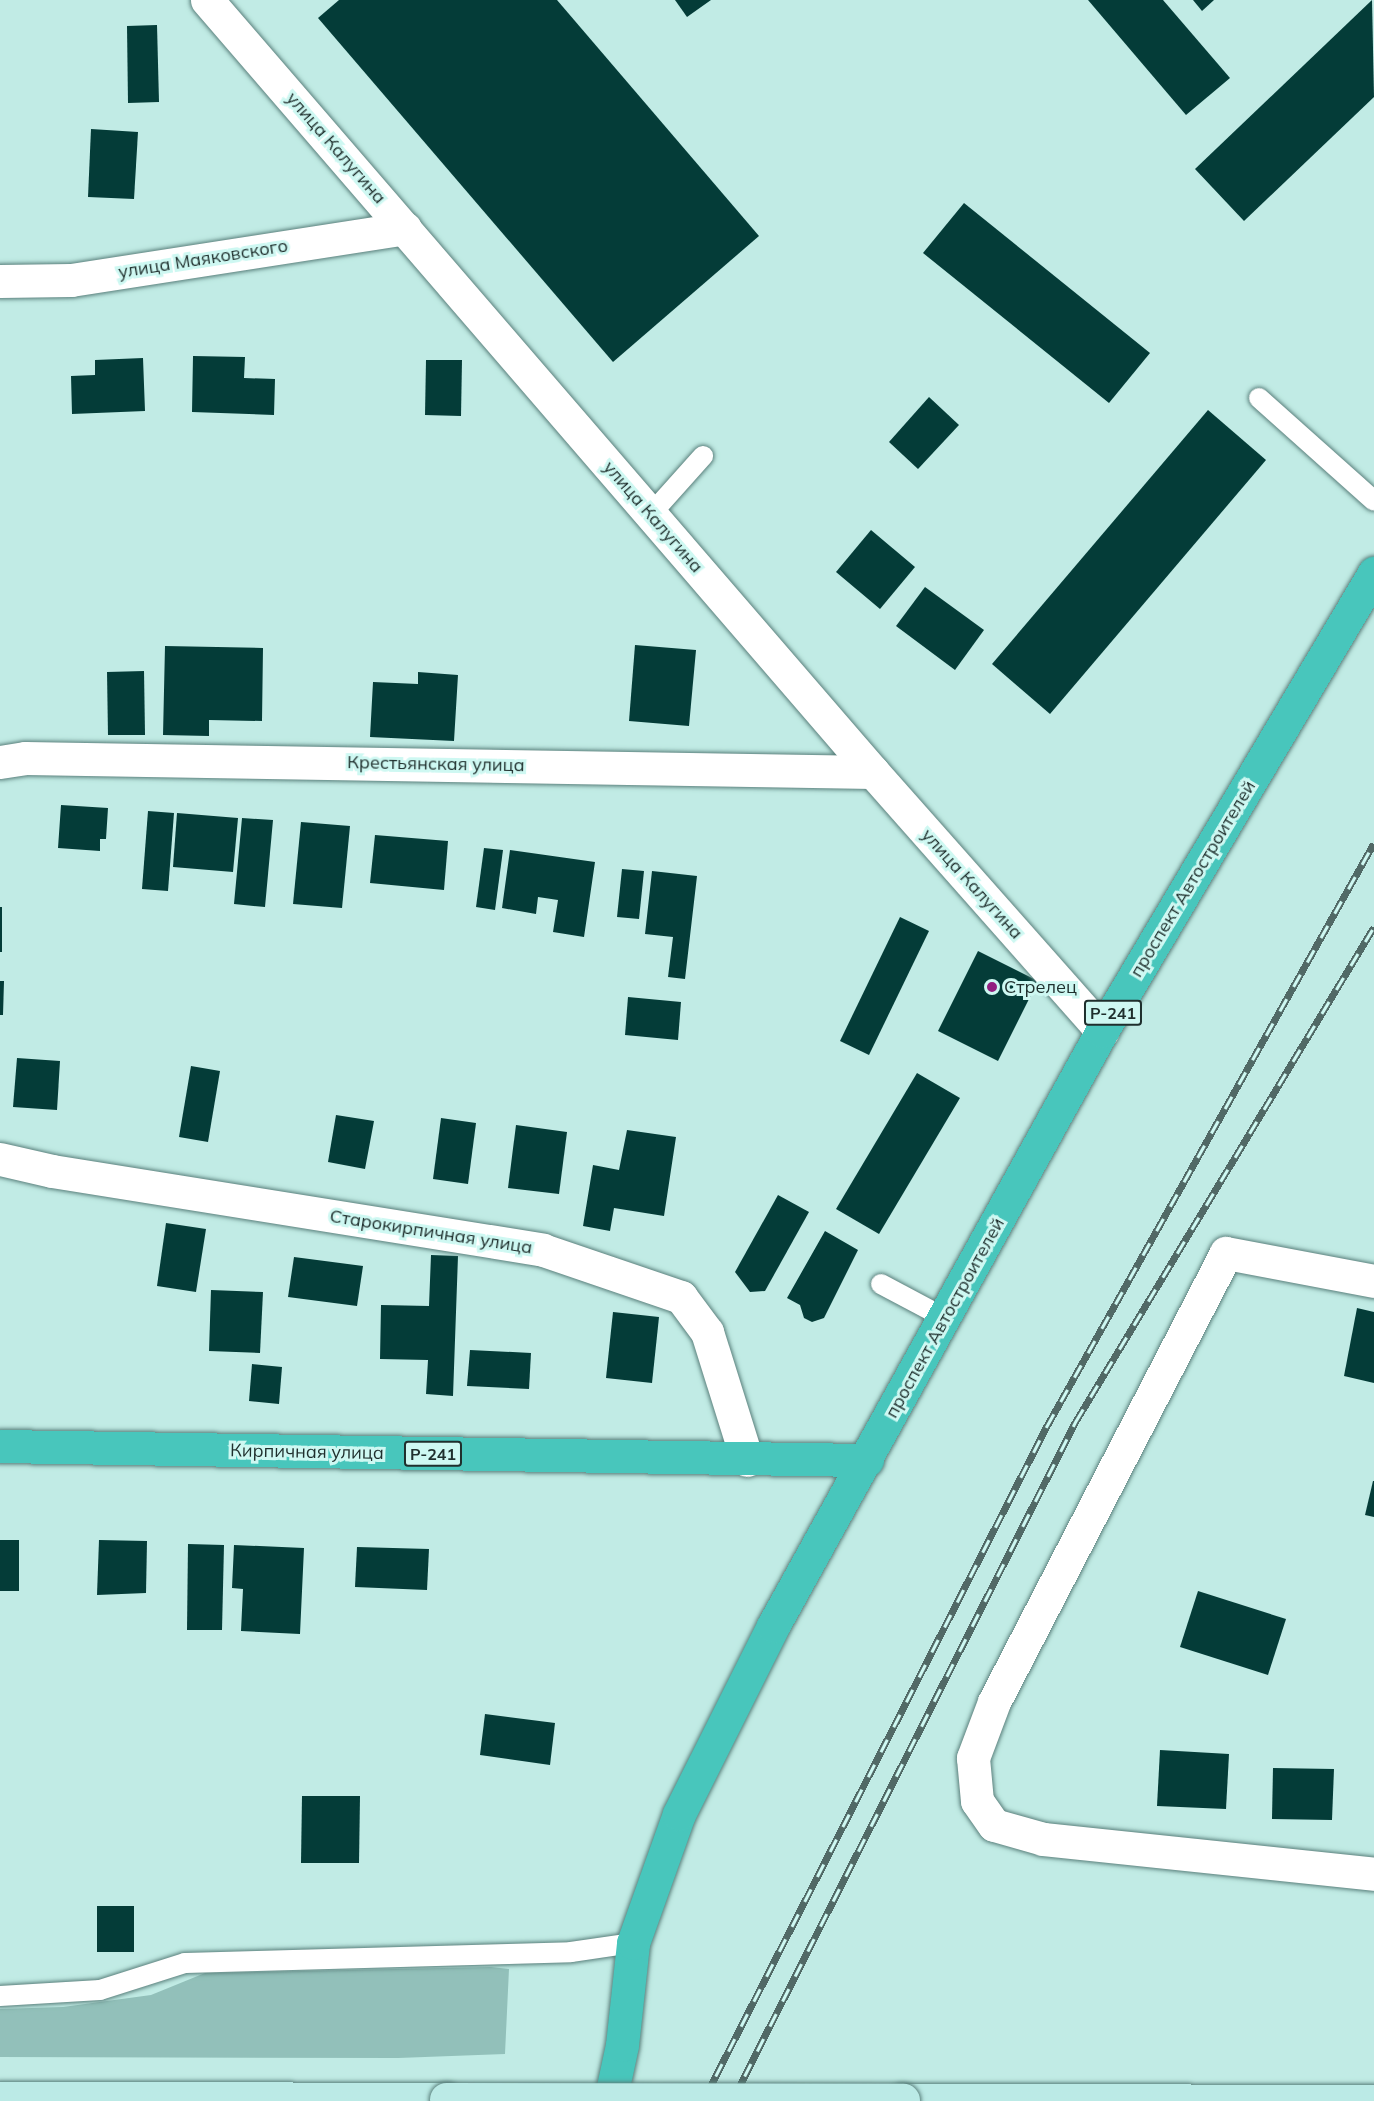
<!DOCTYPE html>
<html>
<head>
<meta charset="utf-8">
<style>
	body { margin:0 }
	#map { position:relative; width:1374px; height:2101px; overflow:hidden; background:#c1ebe5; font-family:Mulish,sans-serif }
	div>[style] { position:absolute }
	.green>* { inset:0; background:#92c0ba }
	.building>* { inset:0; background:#043c38 }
	.roads { filter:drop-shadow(0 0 2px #5a807c) drop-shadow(0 0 2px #5a807c) }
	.service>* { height:20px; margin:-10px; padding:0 10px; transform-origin:10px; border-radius:10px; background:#fff }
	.minor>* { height:33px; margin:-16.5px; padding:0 16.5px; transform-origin:16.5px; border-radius:16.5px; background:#fff }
	.secondary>* { height:33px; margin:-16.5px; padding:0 16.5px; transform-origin:16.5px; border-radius:16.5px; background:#bbeae6 }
	.trunk>* { height:33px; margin:-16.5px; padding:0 16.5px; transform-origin:16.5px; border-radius:16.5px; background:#48c6bc }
	.rail>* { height:7px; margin-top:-3.5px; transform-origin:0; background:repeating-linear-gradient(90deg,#cef8f2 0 14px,#516966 0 28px); box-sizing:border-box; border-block:2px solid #516966 }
	.bridges { filter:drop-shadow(0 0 2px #5a807c) drop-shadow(0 0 2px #5a807c) }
	.secondary-bridge>* { height:33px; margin:-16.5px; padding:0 16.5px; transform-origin:16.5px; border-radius:16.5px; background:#bbeae6 }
	.dots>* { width:16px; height:16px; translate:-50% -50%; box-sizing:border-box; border:3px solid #cef8f2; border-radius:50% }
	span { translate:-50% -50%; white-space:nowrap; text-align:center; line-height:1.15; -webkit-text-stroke:6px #cef8f2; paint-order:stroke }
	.shield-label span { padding:2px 4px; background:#cef8f2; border:2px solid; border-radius:4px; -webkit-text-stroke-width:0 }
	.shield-label { font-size:16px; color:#1f2f2d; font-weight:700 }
	.street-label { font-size:18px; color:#1f2f2d }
	.poi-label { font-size:18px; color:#1f2f2d }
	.left { translate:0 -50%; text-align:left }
</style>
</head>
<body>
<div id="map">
	<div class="green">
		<div style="clip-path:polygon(491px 1967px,509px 1969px,505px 2054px,398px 2058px,0 2057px,0 2009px,63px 2007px,151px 1995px,205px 1973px)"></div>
	</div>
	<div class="building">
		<div style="clip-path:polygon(339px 0,557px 0,759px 236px,613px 362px,318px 18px)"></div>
		<div style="clip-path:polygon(675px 0,711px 0,687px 17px)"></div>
		<div style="clip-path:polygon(1088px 0,1163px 0,1230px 78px,1186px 115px)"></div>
		<div style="clip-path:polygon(1193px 0,1214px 0,1202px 11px)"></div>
		<div style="clip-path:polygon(1372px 0,1374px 97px,1244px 221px,1195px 169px)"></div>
		<div style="clip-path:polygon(157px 25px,159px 102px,128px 103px,127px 26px)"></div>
		<div style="clip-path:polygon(91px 129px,138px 132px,134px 199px,88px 197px)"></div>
		<div style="clip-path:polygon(964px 203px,1150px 353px,1109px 403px,923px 253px)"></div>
		<div style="clip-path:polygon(193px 356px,245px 357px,244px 378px,275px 379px,274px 415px,192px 412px)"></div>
		<div style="clip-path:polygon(143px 358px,145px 411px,72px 414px,71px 376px,95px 375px,95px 360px)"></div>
		<div style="clip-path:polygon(426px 360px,462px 360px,461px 416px,425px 415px)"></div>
		<div style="clip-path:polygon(929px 397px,959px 425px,918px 469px,889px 442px)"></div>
		<div style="clip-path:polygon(1208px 410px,1266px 460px,1050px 714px,992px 664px)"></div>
		<div style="clip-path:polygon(871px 530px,915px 567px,880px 609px,836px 572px)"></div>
		<div style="clip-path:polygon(925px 587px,984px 630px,955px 670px,896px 626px)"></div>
		<div style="clip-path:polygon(635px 645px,696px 650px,689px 726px,629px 721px)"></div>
		<div style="clip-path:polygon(165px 646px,263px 648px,262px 721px,209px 720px,209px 736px,163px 735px)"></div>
		<div style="clip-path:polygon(144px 671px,145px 735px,108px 735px,107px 672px)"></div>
		<div style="clip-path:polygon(418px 672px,458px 675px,454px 741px,370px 737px,373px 682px,418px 684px)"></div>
		<div style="clip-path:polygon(61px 805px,108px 808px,106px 839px,100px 839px,100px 851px,58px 848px)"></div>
		<div style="clip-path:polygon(148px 811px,174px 813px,168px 891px,142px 889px)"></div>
		<div style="clip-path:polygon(177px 813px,238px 818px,233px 872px,173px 867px)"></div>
		<div style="clip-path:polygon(242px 818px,273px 820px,265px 907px,234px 904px)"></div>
		<div style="clip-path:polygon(301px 822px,350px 826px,342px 908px,293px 904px)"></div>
		<div style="clip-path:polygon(375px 835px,448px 841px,444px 890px,370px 883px)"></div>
		<div style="clip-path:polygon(484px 848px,503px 850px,495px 910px,476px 907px)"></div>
		<div style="clip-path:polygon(510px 850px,595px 862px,584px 937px,553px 932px,558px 900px,538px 897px,536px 914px,502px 908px)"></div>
		<div style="clip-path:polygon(622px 869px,644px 871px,639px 919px,617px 917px)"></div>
		<div style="clip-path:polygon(652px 871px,697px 876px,685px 979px,668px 977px,673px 937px,645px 934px)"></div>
		<div style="clip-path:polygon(0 907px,2px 907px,2px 952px,0 952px)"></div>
		<div style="clip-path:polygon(900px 917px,929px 931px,869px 1055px,840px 1041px)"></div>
		<div style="clip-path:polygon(978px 951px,1038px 981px,998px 1061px,938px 1031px)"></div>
		<div style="clip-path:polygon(0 981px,4px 981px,3px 1015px,0 1015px)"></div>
		<div style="clip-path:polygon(628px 997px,681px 1002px,678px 1040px,625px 1035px)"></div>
		<div style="clip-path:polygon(17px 1058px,60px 1061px,57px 1110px,13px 1107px)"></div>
		<div style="clip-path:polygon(191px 1066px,220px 1071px,208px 1142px,179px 1137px)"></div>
		<div style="clip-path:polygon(917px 1073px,960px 1098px,879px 1234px,836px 1209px)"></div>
		<div style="clip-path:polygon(336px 1115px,374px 1121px,365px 1169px,328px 1162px)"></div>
		<div style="clip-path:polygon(441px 1118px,476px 1123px,468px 1184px,433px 1179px)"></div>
		<div style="clip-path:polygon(516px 1125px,567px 1132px,559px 1194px,508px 1188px)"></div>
		<div style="clip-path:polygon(627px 1130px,676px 1137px,664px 1216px,614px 1208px,610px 1231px,583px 1226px,593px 1165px,619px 1170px)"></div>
		<div style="clip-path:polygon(778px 1195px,809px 1212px,765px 1291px,750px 1292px,735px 1272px)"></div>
		<div style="clip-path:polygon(166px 1223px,206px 1229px,196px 1292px,157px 1286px)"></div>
		<div style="clip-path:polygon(825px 1231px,858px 1250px,824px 1318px,812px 1322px,804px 1318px,800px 1305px,787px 1298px)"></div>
		<div style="clip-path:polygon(431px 1255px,458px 1256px,453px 1396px,426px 1394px,428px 1360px,380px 1359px,381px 1305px,429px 1306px)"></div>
		<div style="clip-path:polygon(294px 1257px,363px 1266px,357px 1306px,288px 1297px)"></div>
		<div style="clip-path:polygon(211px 1290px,263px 1292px,260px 1353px,209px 1351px)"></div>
		<div style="clip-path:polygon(1357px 1308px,1374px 1312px,1374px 1383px,1344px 1376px)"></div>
		<div style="clip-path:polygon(613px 1312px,659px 1317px,652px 1383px,606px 1378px)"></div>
		<div style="clip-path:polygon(470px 1350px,531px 1353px,529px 1389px,467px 1386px)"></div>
		<div style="clip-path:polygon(252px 1364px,282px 1367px,279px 1404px,249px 1401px)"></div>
		<div style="clip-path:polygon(1373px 1481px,1374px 1481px,1374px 1517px,1365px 1515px)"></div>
		<div style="clip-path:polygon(0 1540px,19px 1540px,19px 1591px,0 1591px)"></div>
		<div style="clip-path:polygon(99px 1540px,147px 1541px,146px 1593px,97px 1595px)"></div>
		<div style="clip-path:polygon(188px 1544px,224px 1545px,222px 1630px,187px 1630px)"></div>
		<div style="clip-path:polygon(234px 1545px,304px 1548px,300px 1634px,241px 1631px,243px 1589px,232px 1588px)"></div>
		<div style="clip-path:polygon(357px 1547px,429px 1549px,427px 1590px,355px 1587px)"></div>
		<div style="clip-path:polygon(1198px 1591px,1286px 1619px,1268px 1675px,1180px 1647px)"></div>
		<div style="clip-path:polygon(485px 1714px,555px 1723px,550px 1765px,480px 1755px)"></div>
		<div style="clip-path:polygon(1160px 1750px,1229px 1754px,1226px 1809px,1157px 1806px)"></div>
		<div style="clip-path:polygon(1273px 1768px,1334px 1769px,1332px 1820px,1272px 1819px)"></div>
		<div style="clip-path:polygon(302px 1796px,360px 1796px,359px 1863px,301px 1863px)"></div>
		<div style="clip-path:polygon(97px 1906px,134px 1906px,134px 1952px,97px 1952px)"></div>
	</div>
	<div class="roads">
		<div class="service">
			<div style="left:1259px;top:398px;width:154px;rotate:41.8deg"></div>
			<div style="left:651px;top:514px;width:78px;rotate:-48.1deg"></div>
			<div style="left:881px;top:1284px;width:72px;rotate:28deg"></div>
			<div style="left:0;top:1996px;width:100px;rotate:-3.4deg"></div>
			<div style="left:100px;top:1990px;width:89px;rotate:-17.6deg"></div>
			<div style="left:185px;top:1963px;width:386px;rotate:-1.6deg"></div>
			<div style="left:571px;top:1952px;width:63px;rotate:-8.3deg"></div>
		</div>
		<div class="minor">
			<div style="left:207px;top:0;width:1020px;rotate:49.22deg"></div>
			<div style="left:873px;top:772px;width:346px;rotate:48.5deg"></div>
			<div style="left:0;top:281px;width:71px;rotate:-0.8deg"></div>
			<div style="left:71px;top:280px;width:338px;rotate:-8.8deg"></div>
			<div style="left:0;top:762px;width:25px;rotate:-9deg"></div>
			<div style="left:25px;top:758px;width:848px;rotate:0.95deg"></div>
			<div style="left:0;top:1159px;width:53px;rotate:13deg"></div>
			<div style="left:52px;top:1171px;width:497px;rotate:9.1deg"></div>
			<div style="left:543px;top:1250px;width:146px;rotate:18.8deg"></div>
			<div style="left:681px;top:1297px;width:44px;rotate:53.4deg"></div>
			<div style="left:707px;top:1332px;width:134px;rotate:72.6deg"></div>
			<div style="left:1374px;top:1281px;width:151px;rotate:-169.3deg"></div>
			<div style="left:1226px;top:1253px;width:505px;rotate:117.33deg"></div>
			<div style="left:994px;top:1702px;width:60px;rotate:110.6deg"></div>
			<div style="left:973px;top:1758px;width:43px;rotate:84.7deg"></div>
			<div style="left:977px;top:1801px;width:29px;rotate:55deg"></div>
			<div style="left:994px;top:1825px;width:51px;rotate:15.9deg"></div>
			<div style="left:1043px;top:1839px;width:333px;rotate:6deg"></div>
		</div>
		<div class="secondary">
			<div style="left:0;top:2098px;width:446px;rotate:0.1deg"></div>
			<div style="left:903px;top:2100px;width:471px;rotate:0.1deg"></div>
		</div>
		<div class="trunk">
			<div style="left:0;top:1446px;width:867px;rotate:0.93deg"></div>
			<div style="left:610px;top:2101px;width:57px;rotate:-77.9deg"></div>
			<div style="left:622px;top:2045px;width:103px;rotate:-83.8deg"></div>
			<div style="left:633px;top:1943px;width:137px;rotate:-70.4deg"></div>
			<div style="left:679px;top:1814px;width:210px;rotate:-63.4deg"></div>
			<div style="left:773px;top:1626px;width:680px;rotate:-61.06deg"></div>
			<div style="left:1102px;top:1031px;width:533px;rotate:-59.29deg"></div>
		</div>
	</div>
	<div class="rail">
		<div style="left:703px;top:2101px;width:758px;rotate:-63deg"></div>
		<div style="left:1047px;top:1426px;width:668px;rotate:-60.71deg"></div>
		<div style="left:732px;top:2101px;width:762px;rotate:-63.17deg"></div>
		<div style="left:1076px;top:1421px;width:577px;rotate:-58.9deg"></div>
	</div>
	<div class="bridges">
		<div class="secondary-bridge">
			<div style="left:446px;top:2099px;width:457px;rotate:0.1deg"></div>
		</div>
	</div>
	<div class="dots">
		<div style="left:992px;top:987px;background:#921f7f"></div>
	</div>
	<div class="shield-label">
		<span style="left:1113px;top:1013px">Р-241</span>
		<span style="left:433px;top:1454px">Р-241</span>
	</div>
	<div class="street-label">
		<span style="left:336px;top:148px;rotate:49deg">улица Калугина</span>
		<span style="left:203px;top:259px;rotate:-9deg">улица Маяковского</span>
		<span style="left:653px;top:517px;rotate:49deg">улица Калугина</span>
		<span style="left:436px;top:764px;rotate:1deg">Крестьянская улица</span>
		<span style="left:1193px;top:879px;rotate:-59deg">проспект Автостроителей</span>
		<span style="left:972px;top:884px;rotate:48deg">улица Калугина</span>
		<span style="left:431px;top:1232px;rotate:9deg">Старокирпичная улица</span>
		<span style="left:945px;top:1318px;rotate:-61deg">проспект Автостроителей</span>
		<span style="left:307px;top:1452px;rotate:1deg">Кирпичная улица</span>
	</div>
	<div class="poi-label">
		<span class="left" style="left:1004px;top:987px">Стрелец</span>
	</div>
</div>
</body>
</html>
